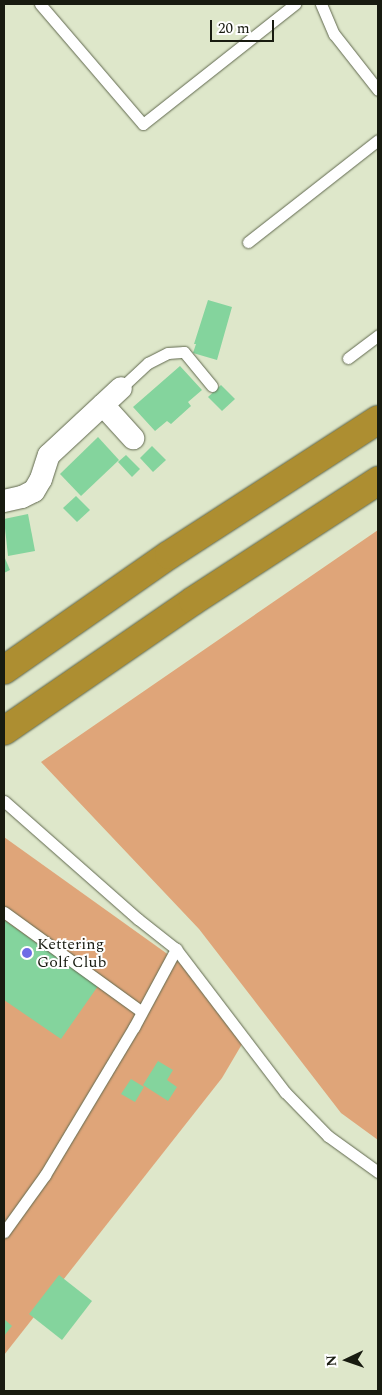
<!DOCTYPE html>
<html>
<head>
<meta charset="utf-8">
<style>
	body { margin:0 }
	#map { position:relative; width:382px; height:1395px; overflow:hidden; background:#dee7ca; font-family:Spectral,serif }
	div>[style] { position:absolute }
	.green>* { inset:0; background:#dfa579 }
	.building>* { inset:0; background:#84d49d }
	.roads { filter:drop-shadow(0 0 1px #60684e) drop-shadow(0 0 1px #60684e) }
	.lane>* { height:11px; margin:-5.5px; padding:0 5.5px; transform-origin:5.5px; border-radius:5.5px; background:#fff }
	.street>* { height:22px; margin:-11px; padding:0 11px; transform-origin:11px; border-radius:11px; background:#fff }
	.highway>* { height:28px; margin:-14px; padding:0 14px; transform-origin:14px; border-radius:14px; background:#ad8e31 }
	.dots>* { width:14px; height:14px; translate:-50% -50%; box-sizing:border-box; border:2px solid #fff; border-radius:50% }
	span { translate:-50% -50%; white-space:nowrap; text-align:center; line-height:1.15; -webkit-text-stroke:4px #fff; paint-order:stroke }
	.poi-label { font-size:16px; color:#181b10 }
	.left { translate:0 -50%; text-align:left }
	.frame { position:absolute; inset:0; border:5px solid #181b10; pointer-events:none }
	.north { position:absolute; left:322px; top:1335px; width:50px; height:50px; -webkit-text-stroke:4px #fff; paint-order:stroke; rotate:267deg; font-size:14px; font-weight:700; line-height:20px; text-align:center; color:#181b10 }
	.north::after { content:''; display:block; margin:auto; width:18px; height:22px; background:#181b10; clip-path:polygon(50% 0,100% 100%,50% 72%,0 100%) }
	.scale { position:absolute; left:210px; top:20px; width:64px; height:22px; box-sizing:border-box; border:2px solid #181b10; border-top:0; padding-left:6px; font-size:15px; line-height:18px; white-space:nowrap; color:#181b10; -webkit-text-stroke:4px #fff; paint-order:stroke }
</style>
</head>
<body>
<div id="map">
	<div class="green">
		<div style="clip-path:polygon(378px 530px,378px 1140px,341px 1113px,199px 929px,41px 762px)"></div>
		<div style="clip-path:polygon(4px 837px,180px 963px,245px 1039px,222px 1078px,4px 1355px)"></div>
	</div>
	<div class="building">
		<div style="clip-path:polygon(208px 300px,232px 307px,217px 360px,193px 353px,196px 344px,194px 344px)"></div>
		<div style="clip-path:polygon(180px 366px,202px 390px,188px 402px,191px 406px,171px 424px,167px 421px,155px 431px,133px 407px)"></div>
		<div style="clip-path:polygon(221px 385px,235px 399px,222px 411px,208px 397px)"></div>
		<div style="clip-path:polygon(98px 437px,119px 460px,81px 496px,60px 474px)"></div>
		<div style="clip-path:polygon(152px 446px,166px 460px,153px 472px,140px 458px)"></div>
		<div style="clip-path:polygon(126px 455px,140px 469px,132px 477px,118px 462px)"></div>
		<div style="clip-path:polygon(76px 496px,90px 510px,77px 522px,63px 508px)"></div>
		<div style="clip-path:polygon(28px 514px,35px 551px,8px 556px,4px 519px)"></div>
		<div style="clip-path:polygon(4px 556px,10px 570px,4px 573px)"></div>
		<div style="clip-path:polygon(4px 920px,98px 986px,61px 1039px,4px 1000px)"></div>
		<div style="clip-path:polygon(158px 1061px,173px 1070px,167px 1080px,177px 1087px,168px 1101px,143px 1085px)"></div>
		<div style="clip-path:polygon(131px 1079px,144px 1087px,135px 1102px,121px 1094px)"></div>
		<div style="clip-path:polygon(59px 1275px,92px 1301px,62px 1340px,29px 1314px)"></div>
		<div style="clip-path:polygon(4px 1319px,12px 1326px,4px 1336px)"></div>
	</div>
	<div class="roads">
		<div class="lane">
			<div style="left:40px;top:4px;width:158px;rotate:49.4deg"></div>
			<div style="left:143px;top:124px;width:194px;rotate:-38.3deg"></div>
			<div style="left:321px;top:4px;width:33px;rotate:67deg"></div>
			<div style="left:334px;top:34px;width:71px;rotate:51.8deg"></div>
			<div style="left:248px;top:242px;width:165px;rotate:-38.1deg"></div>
			<div style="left:348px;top:358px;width:38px;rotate:-37deg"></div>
			<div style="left:121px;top:388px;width:37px;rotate:-43deg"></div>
			<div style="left:148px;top:363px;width:22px;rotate:-27deg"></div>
			<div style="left:168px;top:353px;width:16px;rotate:-4deg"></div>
			<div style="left:184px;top:352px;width:44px;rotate:50.5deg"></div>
			<div style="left:4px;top:801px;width:179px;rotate:41.4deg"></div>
			<div style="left:138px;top:919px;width:48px;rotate:38.3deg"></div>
			<div style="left:176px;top:949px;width:180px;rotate:52.7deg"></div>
			<div style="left:285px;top:1092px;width:62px;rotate:45.7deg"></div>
			<div style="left:328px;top:1136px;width:62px;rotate:35.8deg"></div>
			<div style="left:4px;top:912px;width:169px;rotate:35.9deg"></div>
			<div style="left:4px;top:1232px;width:70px;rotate:-54.3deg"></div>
			<div style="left:45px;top:1175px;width:173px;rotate:-59deg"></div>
			<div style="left:134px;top:1027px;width:89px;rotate:-61.7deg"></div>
		</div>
		<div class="street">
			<div style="left:103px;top:405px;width:45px;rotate:47.7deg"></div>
			<div style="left:4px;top:501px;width:18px;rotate:-13deg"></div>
			<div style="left:22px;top:497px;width:13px;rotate:-27deg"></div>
			<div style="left:34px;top:491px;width:14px;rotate:-60deg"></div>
			<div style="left:41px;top:479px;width:25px;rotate:-72deg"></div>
			<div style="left:49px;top:455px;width:98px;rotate:-42.9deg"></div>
		</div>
		<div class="highway">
			<div style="left:4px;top:670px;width:201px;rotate:-34.9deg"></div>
			<div style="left:169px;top:555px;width:249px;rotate:-32.9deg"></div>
			<div style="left:4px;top:731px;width:229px;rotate:-34.5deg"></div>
			<div style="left:193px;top:601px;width:221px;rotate:-33deg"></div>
		</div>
	</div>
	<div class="dots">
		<div style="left:27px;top:953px;background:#6f6ce6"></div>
	</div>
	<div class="poi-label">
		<span class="left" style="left:37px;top:953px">Kettering<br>Golf Club</span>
	</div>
	<div class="frame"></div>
	<div class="north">N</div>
	<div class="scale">20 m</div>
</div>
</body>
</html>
